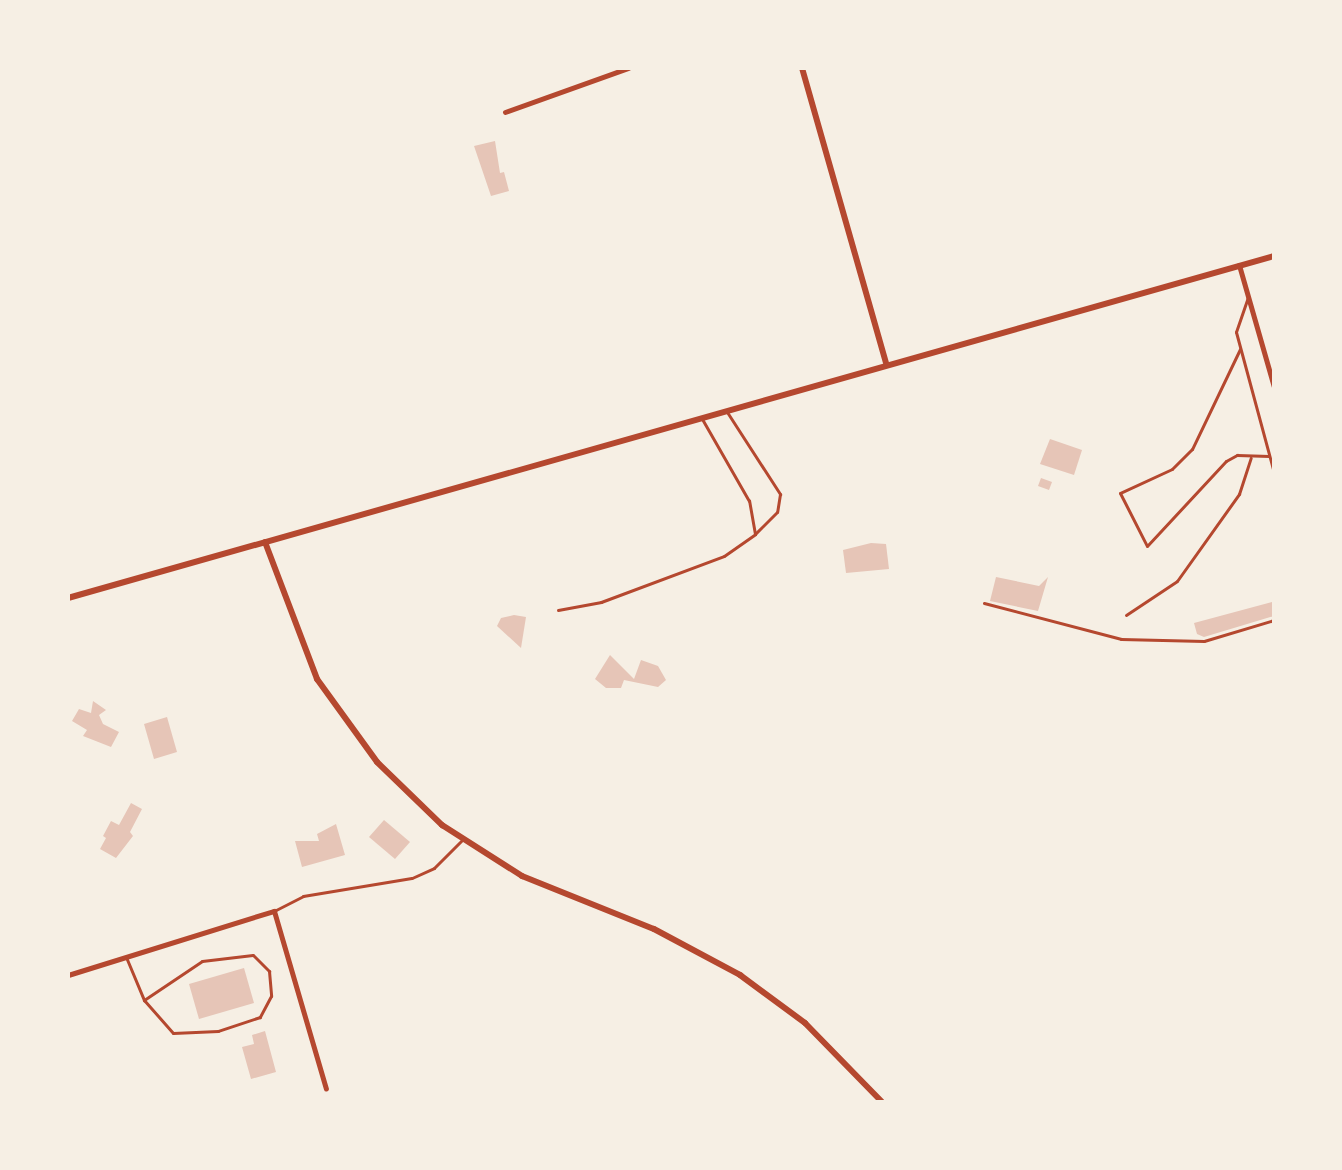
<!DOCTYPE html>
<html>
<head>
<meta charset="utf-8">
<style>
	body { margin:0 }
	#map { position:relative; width:1342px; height:1170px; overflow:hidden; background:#f6efe4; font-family:"Fira Sans Condensed",sans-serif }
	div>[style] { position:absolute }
	.building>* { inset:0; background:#e6c5b7 }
	.service>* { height:3px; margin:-1.5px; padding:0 1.5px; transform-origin:1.5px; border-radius:1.5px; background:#b5482f }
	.minor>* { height:5px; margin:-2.5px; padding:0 2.5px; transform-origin:2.5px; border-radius:2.5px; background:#b5482f }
	.tertiary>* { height:6px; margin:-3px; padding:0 3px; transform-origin:3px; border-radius:3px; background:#b5482f }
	span { translate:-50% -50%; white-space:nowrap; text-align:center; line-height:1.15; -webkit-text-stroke:8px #f6efe4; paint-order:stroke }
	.frame { position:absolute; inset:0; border:70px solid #f6efe4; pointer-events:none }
</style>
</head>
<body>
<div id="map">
	<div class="building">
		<div style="clip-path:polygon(495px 141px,500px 173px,504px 172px,509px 191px,491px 196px,474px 146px)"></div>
		<div style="clip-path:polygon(1050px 439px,1082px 450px,1074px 475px,1040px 464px)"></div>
		<div style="clip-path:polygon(1041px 478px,1052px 482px,1049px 490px,1038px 486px)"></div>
		<div style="clip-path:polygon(871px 543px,886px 544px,889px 569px,846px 573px,843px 550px)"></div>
		<div style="clip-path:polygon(996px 577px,1039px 586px,1048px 577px,1038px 611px,990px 601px)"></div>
		<div style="clip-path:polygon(1272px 602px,1274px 616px,1204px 637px,1197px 634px,1194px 623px)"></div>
		<div style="clip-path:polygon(514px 615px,526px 617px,521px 648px,497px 626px,501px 618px)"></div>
		<div style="clip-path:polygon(610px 655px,634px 679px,641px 660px,658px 666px,666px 680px,658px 687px,624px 680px,621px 688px,606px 688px,595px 679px)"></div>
		<div style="clip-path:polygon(93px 701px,106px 710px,99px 715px,103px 724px,119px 732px,111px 747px,83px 736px,87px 730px,72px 721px,79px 709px,91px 713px)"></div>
		<div style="clip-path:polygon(167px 717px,177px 752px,154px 759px,144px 724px)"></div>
		<div style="clip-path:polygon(131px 803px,142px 809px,130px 832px,133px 836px,116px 858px,100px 849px,106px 838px,103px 836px,111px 821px,119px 825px)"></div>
		<div style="clip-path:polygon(384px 820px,410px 842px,395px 859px,369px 837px)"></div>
		<div style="clip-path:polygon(336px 824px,345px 855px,302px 867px,295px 841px,319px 841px,317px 834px)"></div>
		<div style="clip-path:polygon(244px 968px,254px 1003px,199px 1019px,189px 984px)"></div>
		<div style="clip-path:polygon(265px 1031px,276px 1072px,251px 1079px,242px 1047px,254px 1044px,252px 1035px)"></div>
	</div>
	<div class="service">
		<div style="left:1248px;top:297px;width:37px;rotate:109deg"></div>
		<div style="left:1236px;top:332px;width:146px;rotate:74.9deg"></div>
		<div style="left:1240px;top:349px;width:111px;rotate:115.6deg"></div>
		<div style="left:1192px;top:449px;width:28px;rotate:135deg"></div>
		<div style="left:1172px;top:469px;width:57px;rotate:155.2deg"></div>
		<div style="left:1120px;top:493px;width:59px;rotate:63deg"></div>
		<div style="left:1147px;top:546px;width:116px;rotate:-47.1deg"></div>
		<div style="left:1226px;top:461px;width:13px;rotate:-29deg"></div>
		<div style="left:1237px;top:455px;width:32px;rotate:2deg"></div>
		<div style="left:727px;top:412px;width:98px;rotate:57.1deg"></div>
		<div style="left:780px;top:494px;width:18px;rotate:99deg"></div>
		<div style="left:777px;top:512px;width:31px;rotate:135deg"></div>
		<div style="left:984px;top:603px;width:142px;rotate:14.7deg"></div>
		<div style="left:1121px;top:639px;width:83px;rotate:1.4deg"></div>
		<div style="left:1204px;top:641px;width:73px;rotate:-16.7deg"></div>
		<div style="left:558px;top:610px;width:44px;rotate:-10.5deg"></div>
		<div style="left:601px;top:602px;width:131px;rotate:-20.5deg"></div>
		<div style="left:724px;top:556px;width:38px;rotate:-35deg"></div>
		<div style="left:755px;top:534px;width:34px;rotate:-100deg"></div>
		<div style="left:749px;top:501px;width:95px;rotate:-119.8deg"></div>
		<div style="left:1126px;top:615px;width:61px;rotate:-33.7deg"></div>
		<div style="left:1177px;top:581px;width:107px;rotate:-54.5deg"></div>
		<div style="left:1239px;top:494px;width:38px;rotate:-72deg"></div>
		<div style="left:274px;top:911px;width:33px;rotate:-27deg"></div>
		<div style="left:303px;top:896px;width:110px;rotate:-9.4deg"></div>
		<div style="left:412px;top:878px;width:24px;rotate:-24deg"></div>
		<div style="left:434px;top:868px;width:40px;rotate:-45deg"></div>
		<div style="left:126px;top:957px;width:47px;rotate:67.3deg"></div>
		<div style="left:144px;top:1000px;width:70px;rotate:-33.9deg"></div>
		<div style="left:202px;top:961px;width:51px;rotate:-6.7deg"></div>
		<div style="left:253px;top:955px;width:23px;rotate:45deg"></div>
		<div style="left:269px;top:971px;width:25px;rotate:85deg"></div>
		<div style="left:271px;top:996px;width:24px;rotate:118deg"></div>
		<div style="left:260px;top:1017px;width:44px;rotate:161.6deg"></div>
		<div style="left:218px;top:1031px;width:45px;rotate:177.5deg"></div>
		<div style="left:173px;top:1033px;width:44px;rotate:-131.3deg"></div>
	</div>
	<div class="minor">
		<div style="left:505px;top:112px;width:131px;rotate:-19.7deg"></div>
		<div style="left:1239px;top:265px;width:127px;rotate:74deg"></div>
		<div style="left:68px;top:975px;width:216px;rotate:-17.3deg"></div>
		<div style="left:274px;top:911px;width:185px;rotate:73.7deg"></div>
	</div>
	<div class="tertiary">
		<div style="left:802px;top:68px;width:307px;rotate:74.1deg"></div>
		<div style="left:265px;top:542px;width:147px;rotate:69.2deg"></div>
		<div style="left:317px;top:679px;width:102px;rotate:54.1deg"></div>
		<div style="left:377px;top:762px;width:91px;rotate:44.1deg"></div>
		<div style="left:442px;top:825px;width:95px;rotate:32.5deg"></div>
		<div style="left:522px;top:876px;width:142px;rotate:21.9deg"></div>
		<div style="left:654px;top:929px;width:98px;rotate:28.1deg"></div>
		<div style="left:740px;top:975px;width:81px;rotate:36.4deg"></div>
		<div style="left:805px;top:1023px;width:110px;rotate:45.7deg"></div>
		<div style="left:68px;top:598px;width:1254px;rotate:-15.83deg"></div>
	</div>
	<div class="frame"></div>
</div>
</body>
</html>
